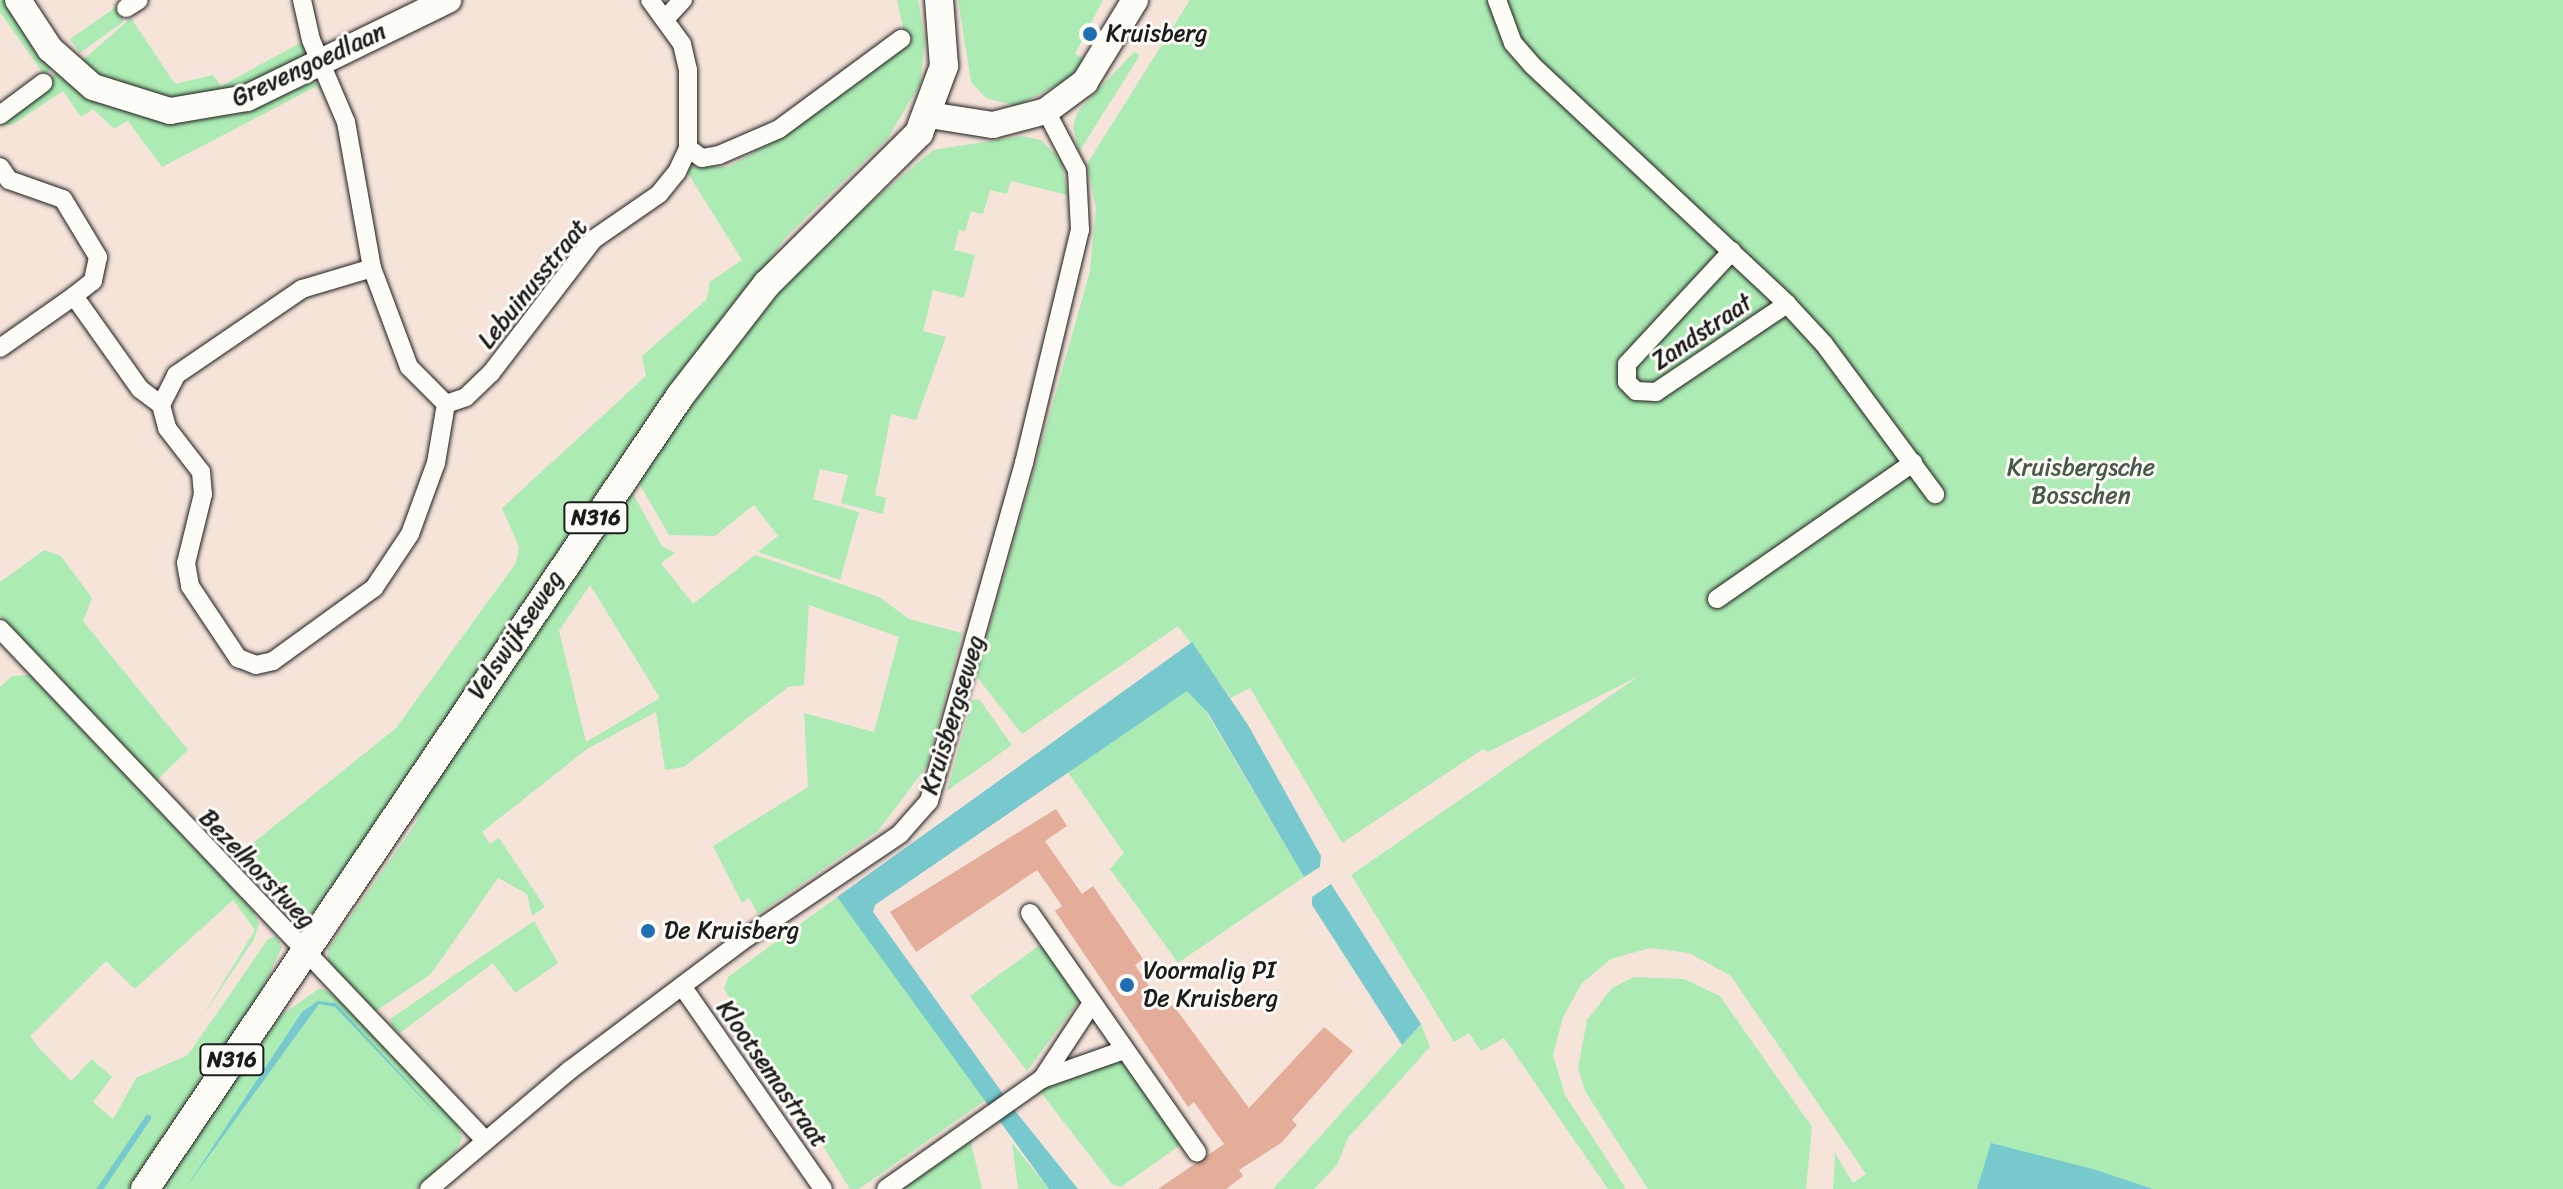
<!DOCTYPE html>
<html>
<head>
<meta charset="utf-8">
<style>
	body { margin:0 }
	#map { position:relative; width:2563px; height:1189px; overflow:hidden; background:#f6e4db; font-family:Sriracha,sans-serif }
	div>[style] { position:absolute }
	.green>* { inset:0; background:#acecb4 }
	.water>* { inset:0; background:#77c9ce }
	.stream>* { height:6px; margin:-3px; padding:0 3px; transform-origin:3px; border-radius:3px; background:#77c9ce }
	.building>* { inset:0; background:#e4ad9a }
	.roads { filter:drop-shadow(0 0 2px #1c1c1c) drop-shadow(0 0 2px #1c1c1c) }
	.street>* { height:18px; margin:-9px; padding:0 9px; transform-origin:9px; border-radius:9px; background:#fdfcf7 }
	.secondary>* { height:26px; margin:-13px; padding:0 13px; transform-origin:13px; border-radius:13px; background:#fdfcf7 }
	.primary>* { height:28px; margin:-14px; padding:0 14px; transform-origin:14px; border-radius:14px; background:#fdfcf7 }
	.dots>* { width:22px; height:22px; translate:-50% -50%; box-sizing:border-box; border:4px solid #fdfcf7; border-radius:50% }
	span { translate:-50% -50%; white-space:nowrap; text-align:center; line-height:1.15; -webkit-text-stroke:6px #fdfcf7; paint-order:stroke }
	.shield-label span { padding:2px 6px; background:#fdfcf7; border:2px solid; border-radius:6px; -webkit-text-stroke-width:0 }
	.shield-label { font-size:22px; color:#1c1c1c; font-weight:700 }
	.poi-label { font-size:24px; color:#1c1c1c }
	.left { translate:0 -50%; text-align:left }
	.street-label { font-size:24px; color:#1c1c1c }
	.park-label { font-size:24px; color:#475a4a }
</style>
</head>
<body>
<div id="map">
	<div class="green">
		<div style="clip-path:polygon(0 0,7px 0,54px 67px,44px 75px,0 12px)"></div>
		<div style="clip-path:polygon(897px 0,918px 0,925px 41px,920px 84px,888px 138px,785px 238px,311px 916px,294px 917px,232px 860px,396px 728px,516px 563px,519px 547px,502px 508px,646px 376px,642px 356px,707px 299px,710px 282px,742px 260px,684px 167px,728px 167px,785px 135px,906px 42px)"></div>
		<div style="clip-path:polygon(958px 0,1103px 0,1075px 54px,1084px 59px,1069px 79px,1016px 106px,986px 98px,971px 82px)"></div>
		<div style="clip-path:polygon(1190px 0,2563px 0,2563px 1189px,1833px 1189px,1835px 1153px,1853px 1183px,1866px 1174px,1731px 976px,1689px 953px,1650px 948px,1611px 959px,1582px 983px,1563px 1017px,1553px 1055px,1565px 1095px,1626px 1189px,1608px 1189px,1504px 1038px,1481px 1051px,1469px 1033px,1454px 1042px,1351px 875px,1639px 676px,1488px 752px,1483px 749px,1342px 843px,1250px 688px,1231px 698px,1178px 626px,1022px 734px,976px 676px,1090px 271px,1096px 208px,1087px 164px)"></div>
		<div style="clip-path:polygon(119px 5px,123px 22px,80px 53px,70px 39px)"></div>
		<div style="clip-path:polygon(131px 18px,175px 84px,213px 75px,221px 86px,302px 42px,307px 55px,241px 90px,201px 101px,132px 94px,78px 64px)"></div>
		<div style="clip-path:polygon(1134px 52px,1140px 55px,1079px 152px,1073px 126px,1078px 111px)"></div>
		<div style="clip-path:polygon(58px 71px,94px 99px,148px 118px,210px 118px,311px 80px,324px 89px,328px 96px,317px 86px,162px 167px,128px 121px,114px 129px,93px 109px,81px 117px,63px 91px,12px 125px,0 125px)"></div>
		<div style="clip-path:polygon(1021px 136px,1041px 140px,1061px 160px,1070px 206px,1067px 195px,1011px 181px,1007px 194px,990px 190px,983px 214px,971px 211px,965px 231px,959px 230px,954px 250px,975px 255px,964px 298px,933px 290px,923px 331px,946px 337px,916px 420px,891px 414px,875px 495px,886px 498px,883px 514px,841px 503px,848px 475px,820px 469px,813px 499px,859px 512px,840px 580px,758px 552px,778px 536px,754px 505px,715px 536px,669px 535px,636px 478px,753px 316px,844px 225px,933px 150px)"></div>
		<div style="clip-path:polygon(evenodd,632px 492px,662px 546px,675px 553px,661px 563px,693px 604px,755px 555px,879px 597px,909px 619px,962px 633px,927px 766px,878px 831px,758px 914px,749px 898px,742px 903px,713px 846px,808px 787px,804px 713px,874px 732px,899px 637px,809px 605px,804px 685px,788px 687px,684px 767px,665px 770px,656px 712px,587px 749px,482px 832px,490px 844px,499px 838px,545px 907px,532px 916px,527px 894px,498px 878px,431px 974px,376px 1011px,365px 1008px,328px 964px,328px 949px,416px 823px,426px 789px,632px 492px,590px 585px,660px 698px,586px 742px,559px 631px,590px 585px)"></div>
		<div style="clip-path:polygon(44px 550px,61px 556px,92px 598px,83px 621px,188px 750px,155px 782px,0 616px,0 582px)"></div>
		<div style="clip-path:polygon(30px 675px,253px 910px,259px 924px,253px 941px,202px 1017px,255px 930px,233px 900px,135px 989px,106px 961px,30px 1036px,39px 1048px,71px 1081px,92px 1059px,112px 1077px,93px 1102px,113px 1119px,136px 1078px,188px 1055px,268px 939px,276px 936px,282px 947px,252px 1010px,132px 1189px,0 1189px,0 687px,12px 676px)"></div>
		<div style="clip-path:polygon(1187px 691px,1195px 693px,1304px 877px,1178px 963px,1110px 869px,1124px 853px,1067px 771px)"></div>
		<div style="clip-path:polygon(979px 699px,1012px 745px,947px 791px,972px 700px)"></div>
		<div style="clip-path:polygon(837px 897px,987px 1099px,859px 1189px,850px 1189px,724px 989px,728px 977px)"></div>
		<div style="clip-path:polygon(534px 921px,558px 963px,515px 993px,493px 963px,400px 1033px,392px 1026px,390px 1019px)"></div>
		<div style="clip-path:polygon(1038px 946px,1046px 948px,1081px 998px,1027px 1071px,970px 996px)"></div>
		<div style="clip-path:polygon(1634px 977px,1684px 979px,1720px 996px,1812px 1127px,1806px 1189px,1648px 1189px,1585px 1091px,1578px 1068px,1587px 1020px,1612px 988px)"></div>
		<div style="clip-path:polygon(320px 988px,337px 996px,455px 1119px,462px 1138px,456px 1151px,416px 1189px,159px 1189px,280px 1016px)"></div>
		<div style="clip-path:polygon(1421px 1024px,1430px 1047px,1348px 1138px,1337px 1165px,1314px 1189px,1273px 1189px)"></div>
		<div style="clip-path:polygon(1120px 1055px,1179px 1138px,1179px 1146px,1121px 1187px,1112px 1184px,1038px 1089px)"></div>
		<div style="clip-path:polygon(969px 1134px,982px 1189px,892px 1189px)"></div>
		<div style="clip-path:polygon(1012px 1143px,1049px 1189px,1018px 1189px)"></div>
	</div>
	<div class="water">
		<div style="clip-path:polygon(1192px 642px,1248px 725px,1321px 856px,1320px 867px,1304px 877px,1208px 713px,1187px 691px,875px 905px,873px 912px,1016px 1112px,1078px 1189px,1049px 1189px,837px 897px)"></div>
		<div style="clip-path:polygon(1331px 884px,1421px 1024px,1402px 1045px,1312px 905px,1312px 897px)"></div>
		<div style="clip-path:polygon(318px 1001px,335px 1003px,343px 1011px,452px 1130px,335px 1007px,319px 1004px,185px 1189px,302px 1012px)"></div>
		<div style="clip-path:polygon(1991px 1143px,2093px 1169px,2153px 1189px,1977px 1189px)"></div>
	</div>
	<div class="stream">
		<div style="left:100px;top:1189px;width:86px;rotate:-55.9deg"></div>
	</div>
	<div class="building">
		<div style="clip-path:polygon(1056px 809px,1067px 826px,1045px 841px,1082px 894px,1093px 886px,1143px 959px,1135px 965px,1165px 1010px,1173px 1005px,1249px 1108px,1324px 1027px,1353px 1051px,1292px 1120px,1297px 1125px,1281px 1143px,1239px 1170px,1243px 1176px,1226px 1189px,1158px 1189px,1224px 1144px,1194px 1102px,1188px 1107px,1055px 911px,1062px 906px,1037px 870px,916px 952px,890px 912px)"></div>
	</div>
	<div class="roads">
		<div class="street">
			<div style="left:1497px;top:0;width:46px;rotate:69.6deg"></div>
			<div style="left:1513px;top:43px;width:29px;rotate:49deg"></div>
			<div style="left:1532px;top:65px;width:349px;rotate:43.1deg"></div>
			<div style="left:1787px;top:304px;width:54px;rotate:47.2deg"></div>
			<div style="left:1824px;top:344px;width:187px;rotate:53.5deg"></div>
			<div style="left:126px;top:8px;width:15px;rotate:-32deg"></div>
			<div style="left:666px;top:18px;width:25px;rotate:-47deg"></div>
			<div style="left:0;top:115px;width:54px;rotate:-36.7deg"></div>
			<div style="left:688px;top:148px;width:17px;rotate:36deg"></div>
			<div style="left:702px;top:158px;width:17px;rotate:-10deg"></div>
			<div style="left:719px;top:155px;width:65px;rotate:-23.4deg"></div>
			<div style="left:779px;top:129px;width:152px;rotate:-36.4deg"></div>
			<div style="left:0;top:167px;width:16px;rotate:55deg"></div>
			<div style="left:9px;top:180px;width:57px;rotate:19.4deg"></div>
			<div style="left:63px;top:199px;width:68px;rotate:58.9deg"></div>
			<div style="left:98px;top:257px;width:25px;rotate:102deg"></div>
			<div style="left:93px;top:281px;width:24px;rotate:142deg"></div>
			<div style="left:74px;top:296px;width:114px;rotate:54.6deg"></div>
			<div style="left:140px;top:389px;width:26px;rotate:37deg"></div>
			<div style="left:161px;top:405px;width:24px;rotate:75deg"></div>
			<div style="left:167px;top:428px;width:56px;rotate:52.3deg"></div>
			<div style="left:201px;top:472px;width:22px;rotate:85deg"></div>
			<div style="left:203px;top:494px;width:71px;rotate:103.8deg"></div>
			<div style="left:186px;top:563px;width:23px;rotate:80deg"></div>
			<div style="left:190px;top:586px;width:87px;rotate:56.3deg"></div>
			<div style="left:238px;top:658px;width:19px;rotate:21deg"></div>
			<div style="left:256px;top:665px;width:17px;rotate:-13deg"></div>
			<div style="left:273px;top:661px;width:125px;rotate:-35.9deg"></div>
			<div style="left:374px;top:588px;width:65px;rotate:-56.3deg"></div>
			<div style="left:410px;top:534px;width:76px;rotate:-69.9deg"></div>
			<div style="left:436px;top:463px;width:60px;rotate:-80.4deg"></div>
			<div style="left:446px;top:404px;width:52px;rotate:-135deg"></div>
			<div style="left:409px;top:367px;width:106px;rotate:-110.5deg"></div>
			<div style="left:372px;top:268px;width:148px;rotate:-100.1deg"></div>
			<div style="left:346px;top:122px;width:89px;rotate:-113.1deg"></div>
			<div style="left:311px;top:40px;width:41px;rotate:-102.7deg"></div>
			<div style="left:1732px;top:251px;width:154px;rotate:132.9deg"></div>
			<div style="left:1627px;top:364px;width:18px;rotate:90deg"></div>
			<div style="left:1627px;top:382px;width:13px;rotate:45deg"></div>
			<div style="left:1636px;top:391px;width:20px;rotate:3deg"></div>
			<div style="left:1656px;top:392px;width:158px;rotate:-33.9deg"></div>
			<div style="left:0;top:348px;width:90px;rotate:-35.1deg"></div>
			<div style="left:446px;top:404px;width:21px;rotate:-19deg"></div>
			<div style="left:466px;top:397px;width:35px;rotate:-44deg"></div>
			<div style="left:491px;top:373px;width:169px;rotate:-52.5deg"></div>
			<div style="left:594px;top:239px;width:79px;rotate:-34.7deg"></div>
			<div style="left:659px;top:194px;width:28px;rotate:-51deg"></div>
			<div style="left:677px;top:172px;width:26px;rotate:-65deg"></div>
			<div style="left:688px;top:148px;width:78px;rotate:-90deg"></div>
			<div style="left:688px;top:70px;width:27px;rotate:-103deg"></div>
			<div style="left:682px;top:44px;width:54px;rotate:-126deg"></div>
			<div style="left:161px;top:405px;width:34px;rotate:-63deg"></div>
			<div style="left:176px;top:375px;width:153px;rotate:-34.3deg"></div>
			<div style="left:302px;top:289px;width:73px;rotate:-16.7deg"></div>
			<div style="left:1717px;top:599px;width:239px;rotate:-34.8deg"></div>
			<div style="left:0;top:629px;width:702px;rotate:46.5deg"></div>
			<div style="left:1030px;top:913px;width:292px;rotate:55.1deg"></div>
			<div style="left:682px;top:986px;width:247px;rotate:55.2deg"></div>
			<div style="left:1092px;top:1003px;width:91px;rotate:123.3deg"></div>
			<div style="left:1042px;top:1079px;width:87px;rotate:-19.5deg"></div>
			<div style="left:429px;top:1189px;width:185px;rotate:-40.2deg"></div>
			<div style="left:570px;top:1070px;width:220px;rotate:-36.9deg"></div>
			<div style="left:746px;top:938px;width:186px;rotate:-34deg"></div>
			<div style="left:900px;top:834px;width:44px;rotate:-48.7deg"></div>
			<div style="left:929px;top:801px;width:351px;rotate:-74.3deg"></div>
			<div style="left:1024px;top:463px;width:240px;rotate:-76.5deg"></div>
			<div style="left:1080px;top:230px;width:60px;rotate:-92.9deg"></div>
			<div style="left:1077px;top:170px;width:67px;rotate:-117.7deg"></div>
			<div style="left:886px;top:1189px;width:191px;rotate:-35.2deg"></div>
		</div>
		<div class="secondary">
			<div style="left:18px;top:0;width:59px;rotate:56.9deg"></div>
			<div style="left:50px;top:49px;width:57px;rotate:41.5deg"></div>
			<div style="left:93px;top:87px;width:81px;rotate:17.3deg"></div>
			<div style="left:170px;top:111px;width:78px;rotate:-9.6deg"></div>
			<div style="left:247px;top:98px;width:224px;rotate:-26deg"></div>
			<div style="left:929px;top:115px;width:65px;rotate:8.9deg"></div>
			<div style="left:993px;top:125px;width:55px;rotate:-14.8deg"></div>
			<div style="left:1046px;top:111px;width:49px;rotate:-36.6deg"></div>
			<div style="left:1085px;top:82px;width:96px;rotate:-58.6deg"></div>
		</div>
		<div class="primary">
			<div style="left:145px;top:1189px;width:957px;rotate:-55.99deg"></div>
			<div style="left:680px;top:396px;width:142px;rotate:-52.2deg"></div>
			<div style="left:767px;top:284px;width:214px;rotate:-44.8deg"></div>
			<div style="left:919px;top:133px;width:72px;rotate:-69.5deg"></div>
			<div style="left:944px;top:66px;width:66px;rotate:-94.3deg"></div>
		</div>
	</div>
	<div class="dots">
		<div style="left:1090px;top:34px;background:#1f6fb2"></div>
		<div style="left:648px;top:931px;background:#1f6fb2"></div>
		<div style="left:1127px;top:985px;background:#1f6fb2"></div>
	</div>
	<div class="shield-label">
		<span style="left:596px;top:518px">N316</span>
		<span style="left:232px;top:1060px">N316</span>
	</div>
	<div class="poi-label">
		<span class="left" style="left:1106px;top:34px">Kruisberg</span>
		<span class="left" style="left:664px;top:931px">De Kruisberg</span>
		<span class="left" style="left:1143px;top:985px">Voormalig PI<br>De Kruisberg</span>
	</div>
	<div class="street-label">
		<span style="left:309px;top:65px;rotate:-25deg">Grevengoedlaan</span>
		<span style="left:533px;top:284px;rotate:-51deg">Lebuinusstraat</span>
		<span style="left:1702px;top:332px;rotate:-34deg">Zandstraat</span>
		<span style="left:516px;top:635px;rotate:-56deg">Velswijkseweg</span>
		<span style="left:953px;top:715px;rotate:-73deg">Kruisbergseweg</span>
		<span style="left:257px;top:869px;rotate:46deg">Bezelhorstweg</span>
		<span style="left:772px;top:1074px;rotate:55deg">Klootsemastraat</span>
	</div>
	<div class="park-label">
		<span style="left:2081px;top:482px">Kruisbergsche<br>Bosschen</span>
	</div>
</div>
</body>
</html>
